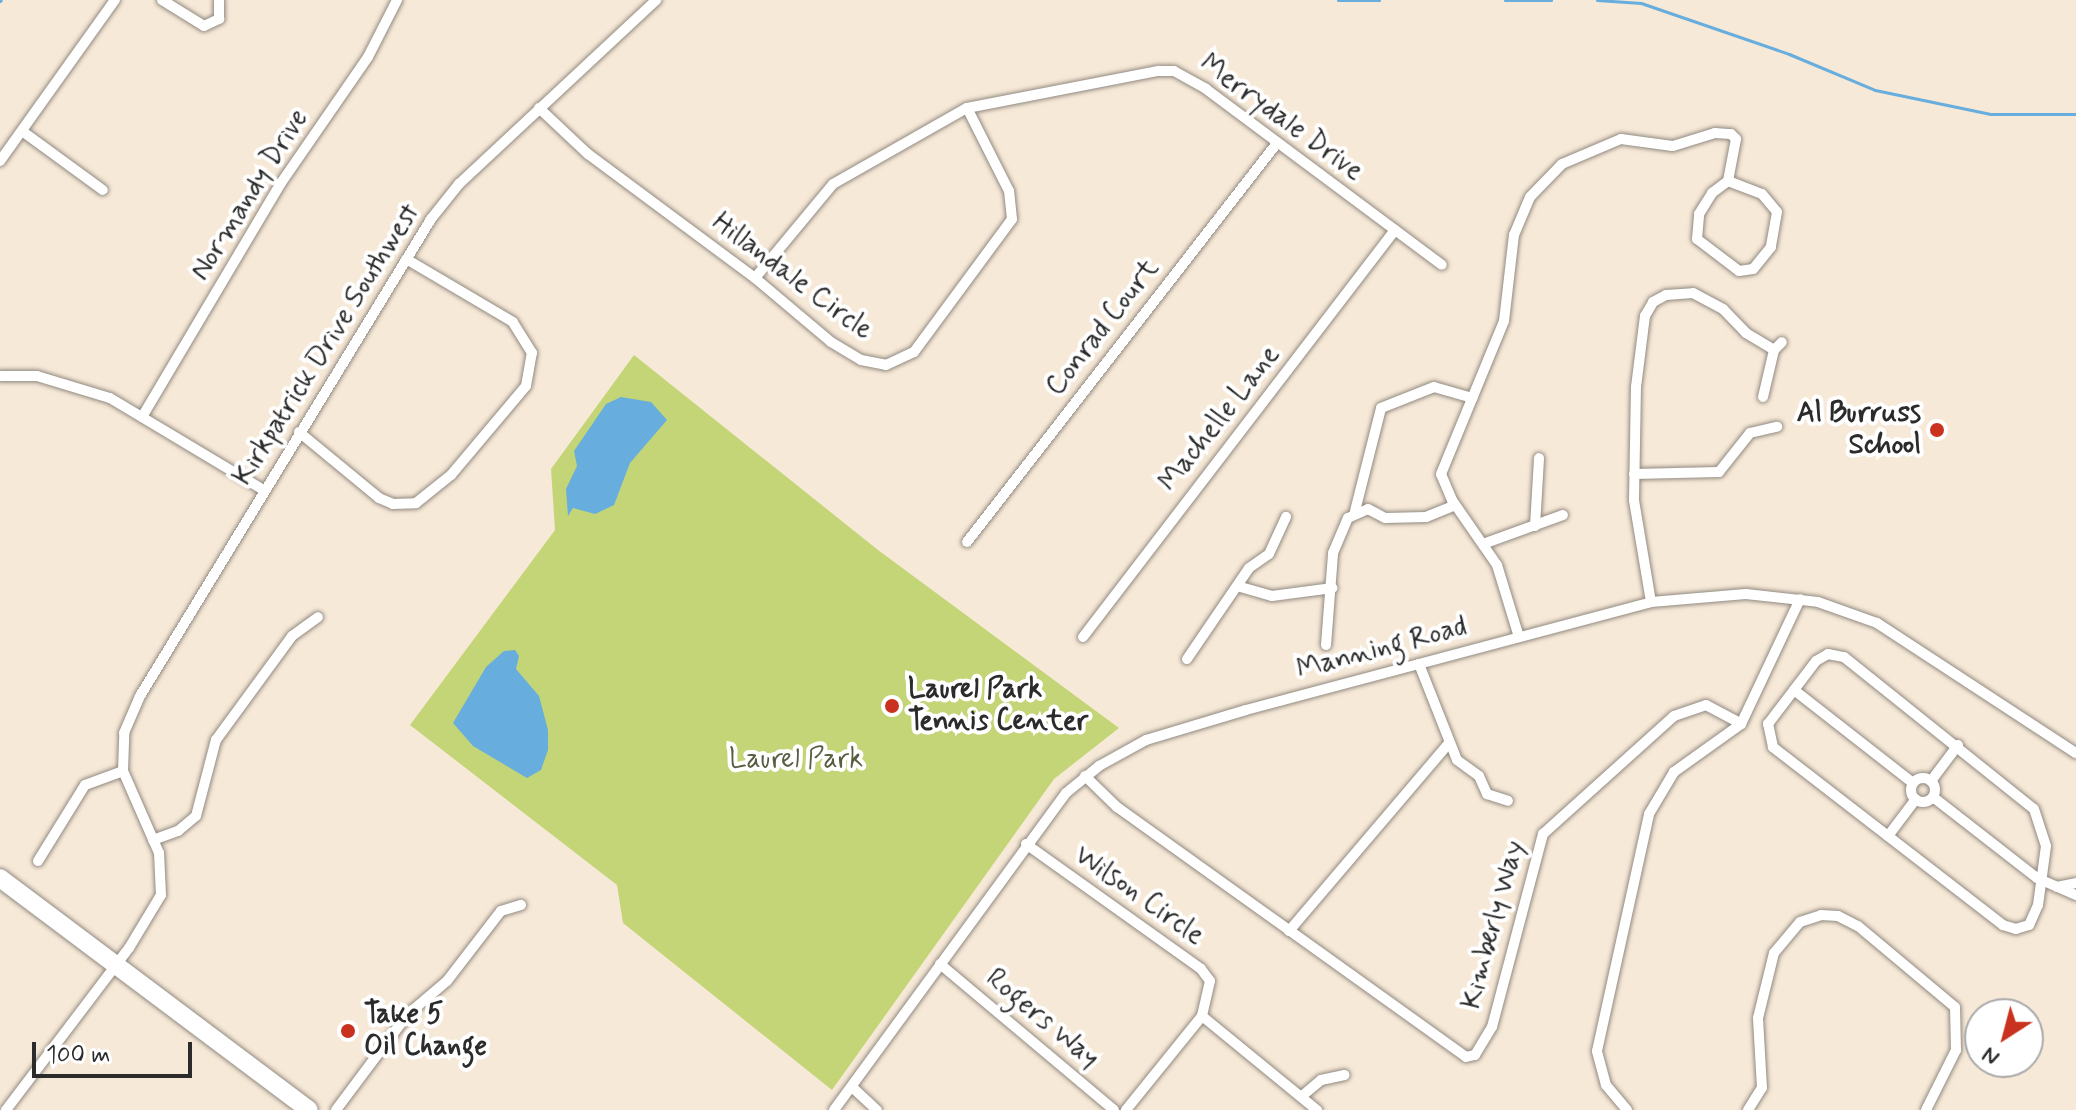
<!DOCTYPE html>
<html>
<head>
<meta charset="utf-8">
<style>
	body { margin:0 }
	#map { position:relative; width:2076px; height:1110px; overflow:hidden; background:#f7e9d7; font-family:Mynerve,sans-serif }
	div>[style] { position:absolute }
	.green>* { inset:0; background:#c4d577 }
	.water>* { inset:0; background:#67addd }
	.stream>* { height:3px; margin:-1.5px; padding:0 1.5px; transform-origin:1.5px; border-radius:1.5px; background:#67addd }
	.roads { filter:drop-shadow(0 0 2px #918a81) drop-shadow(0 0 2px #918a81) }
	.minor>* { height:10px; margin:-5px; padding:0 5px; transform-origin:5px; border-radius:5px; background:#fff }
	.minor>.ring { margin:-5px; padding:0; box-sizing:content-box; background:none; border:10px solid #fff; border-radius:50% }
	.trunk>* { height:18px; margin:-9px; padding:0 9px; transform-origin:9px; border-radius:9px; background:#fff }
	.dots>* { width:22px; height:22px; translate:-50% -50%; box-sizing:border-box; border:4px solid #fff; border-radius:50% }
	span { translate:-50% -50%; white-space:nowrap; text-align:center; line-height:1.15; -webkit-text-stroke:8px #fff; paint-order:stroke }
	.street-label { font-size:28px; color:#2b2b2b }
	.poi-label { font-size:28px; color:#2b2b2b; font-weight:700 }
	.right { translate:-100% -50%; text-align:right }
	.left { translate:0 -50%; text-align:left }
	.park-label { font-size:28px; color:#595e42 }
	.north { position:absolute; left:1964px; top:998px; width:80px; height:80px; box-sizing:border-box; background:#fff; border:2px solid #aaa; border-radius:50%; rotate:216deg; font-size:22px; font-weight:700; line-height:32px; text-align:center; color:#2b2b2b }
	.north::after { content:''; display:block; margin:auto; width:28px; height:36px; background:#c8321e; clip-path:polygon(50% 0,100% 100%,50% 72%,0 100%) }
	.scale { position:absolute; left:32px; top:1042px; width:160px; height:36px; box-sizing:border-box; border:4px solid #2b2b2b; border-top:0; padding-left:10px; font-size:24px; line-height:28px; white-space:nowrap; color:#2b2b2b; -webkit-text-stroke:6px #fff; paint-order:stroke }
</style>
</head>
<body>
<div id="map">
	<div class="green">
		<div style="clip-path:polygon(634px 355px,878px 550px,1119px 728px,1054px 779px,832px 1090px,623px 923px,617px 885px,410px 725px,555px 530px,551px 469px)"></div>
	</div>
	<div class="water">
		<div style="clip-path:polygon(621px 397px,651px 402px,667px 420px,630px 463px,614px 505px,595px 514px,573px 508px,568px 516px,566px 489px,577px 466px,574px 451px,606px 404px)"></div>
		<div style="clip-path:polygon(515px 650px,519px 656px,516px 669px,539px 696px,548px 730px,548px 750px,541px 770px,527px 778px,473px 746px,453px 723px,486px 667px,504px 651px)"></div>
	</div>
	<div class="stream">
		<div style="left:1338px;top:0;width:41px"></div>
		<div style="left:1505px;top:0;width:46px"></div>
		<div style="left:1597px;top:0;width:44px;rotate:3.9deg"></div>
		<div style="left:1641px;top:3px;width:157px;rotate:19deg"></div>
		<div style="left:1789px;top:54px;width:93px;rotate:22.7deg"></div>
		<div style="left:1875px;top:90px;width:118px;rotate:11.7deg"></div>
		<div style="left:1991px;top:114px;width:85px"></div>
		<div style="left:0;top:1px;width:1px;rotate:-45deg"></div>
	</div>
	<div class="roads">
		<div class="minor">
			<div style="left:162px;top:0;width:49px;rotate:31.8deg"></div>
			<div style="left:204px;top:26px;width:17px;rotate:-25deg"></div>
			<div style="left:219px;top:19px;width:19px;rotate:-90deg"></div>
			<div style="left:539px;top:108px;width:67px;rotate:43.2deg"></div>
			<div style="left:588px;top:154px;width:208px;rotate:36.6deg"></div>
			<div style="left:755px;top:278px;width:99px;rotate:40.1deg"></div>
			<div style="left:831px;top:342px;width:35px;rotate:31deg"></div>
			<div style="left:861px;top:360px;width:25px;rotate:11deg"></div>
			<div style="left:886px;top:365px;width:31px;rotate:-25deg"></div>
			<div style="left:914px;top:352px;width:165px;rotate:-53.6deg"></div>
			<div style="left:1012px;top:219px;width:28px;rotate:-96deg"></div>
			<div style="left:1009px;top:191px;width:93px;rotate:-116.8deg"></div>
			<div style="left:22px;top:131px;width:100px;rotate:36.1deg"></div>
			<div style="left:0;top:161px;width:198px;rotate:-54.5deg"></div>
			<div style="left:1728px;top:181px;width:36px;rotate:21deg"></div>
			<div style="left:1762px;top:194px;width:23px;rotate:50deg"></div>
			<div style="left:1777px;top:212px;width:36px;rotate:100deg"></div>
			<div style="left:1771px;top:247px;width:28px;rotate:129deg"></div>
			<div style="left:1753px;top:269px;width:14px;rotate:172deg"></div>
			<div style="left:1739px;top:271px;width:53px;rotate:-142.7deg"></div>
			<div style="left:1697px;top:239px;width:25px;rotate:-85deg"></div>
			<div style="left:1699px;top:214px;width:25px;rotate:-58deg"></div>
			<div style="left:1712px;top:193px;width:20px;rotate:-37deg"></div>
			<div style="left:755px;top:278px;width:122px;rotate:-50.3deg"></div>
			<div style="left:833px;top:184px;width:154px;rotate:-29.6deg"></div>
			<div style="left:967px;top:108px;width:195px;rotate:-11deg"></div>
			<div style="left:1158px;top:71px;width:16px"></div>
			<div style="left:1174px;top:71px;width:37px;rotate:29deg"></div>
			<div style="left:1206px;top:89px;width:294px;rotate:36.7deg"></div>
			<div style="left:0;top:376px;width:37px"></div>
			<div style="left:37px;top:376px;width:76px;rotate:16.8deg"></div>
			<div style="left:110px;top:398px;width:179px;rotate:30.9deg"></div>
			<div style="left:1763px;top:397px;width:48px;rotate:-76.8deg"></div>
			<div style="left:142px;top:417px;width:272px;rotate:-59.3deg"></div>
			<div style="left:281px;top:183px;width:153px;rotate:-55.4deg"></div>
			<div style="left:368px;top:57px;width:64px;rotate:-63deg"></div>
			<div style="left:299px;top:432px;width:104px;rotate:39.5deg"></div>
			<div style="left:379px;top:498px;width:15px;rotate:23deg"></div>
			<div style="left:393px;top:504px;width:23px;rotate:-2deg"></div>
			<div style="left:416px;top:503px;width:45px;rotate:-38.7deg"></div>
			<div style="left:451px;top:475px;width:116px;rotate:-49.9deg"></div>
			<div style="left:526px;top:386px;width:34px;rotate:-80deg"></div>
			<div style="left:532px;top:353px;width:36px;rotate:-122deg"></div>
			<div style="left:513px;top:322px;width:124px;rotate:-149.5deg"></div>
			<div style="left:1634px;top:474px;width:85px;rotate:-1.3deg"></div>
			<div style="left:1719px;top:472px;width:50px;rotate:-51.5deg"></div>
			<div style="left:1750px;top:433px;width:28px;rotate:-13deg"></div>
			<div style="left:1355px;top:511px;width:106px;rotate:-75.8deg"></div>
			<div style="left:1381px;top:408px;width:57px;rotate:-21.6deg"></div>
			<div style="left:1434px;top:387px;width:40px;rotate:16deg"></div>
			<div style="left:1535px;top:526px;width:68px;rotate:-86.6deg"></div>
			<div style="left:967px;top:542px;width:505px;rotate:-52.15deg"></div>
			<div style="left:1483px;top:544px;width:85px;rotate:-19.9deg"></div>
			<div style="left:1237px;top:586px;width:36px;rotate:16deg"></div>
			<div style="left:1272px;top:596px;width:61px;rotate:-7.6deg"></div>
			<div style="left:1651px;top:602px;width:103px;rotate:-99.5deg"></div>
			<div style="left:1634px;top:500px;width:113px;rotate:-89deg"></div>
			<div style="left:1636px;top:387px;width:72px;rotate:-82.8deg"></div>
			<div style="left:1645px;top:316px;width:16px;rotate:-60deg"></div>
			<div style="left:1653px;top:302px;width:15px;rotate:-28deg"></div>
			<div style="left:1666px;top:295px;width:27px;rotate:-4deg"></div>
			<div style="left:1693px;top:293px;width:34px;rotate:28deg"></div>
			<div style="left:1723px;top:309px;width:33px;rotate:46deg"></div>
			<div style="left:1746px;top:333px;width:33px;rotate:31deg"></div>
			<div style="left:1774px;top:350px;width:11px;rotate:-45deg"></div>
			<div style="left:1083px;top:637px;width:513px;rotate:-52.53deg"></div>
			<div style="left:1519px;top:637px;width:75px;rotate:-107deg"></div>
			<div style="left:1497px;top:565px;width:79px;rotate:-124.7deg"></div>
			<div style="left:1452px;top:500px;width:28px;rotate:-113deg"></div>
			<div style="left:1441px;top:474px;width:165px;rotate:-67.6deg"></div>
			<div style="left:1504px;top:321px;width:87px;rotate:-83.4deg"></div>
			<div style="left:1514px;top:235px;width:41px;rotate:-67.2deg"></div>
			<div style="left:1530px;top:197px;width:46px;rotate:-45.9deg"></div>
			<div style="left:1562px;top:164px;width:64px;rotate:-23deg"></div>
			<div style="left:1621px;top:139px;width:52px;rotate:7.7deg"></div>
			<div style="left:1673px;top:146px;width:44px;rotate:-17.2deg"></div>
			<div style="left:1715px;top:133px;width:16px;rotate:4deg"></div>
			<div style="left:1731px;top:134px;width:7px;rotate:45deg"></div>
			<div style="left:1736px;top:139px;width:43px;rotate:100.8deg"></div>
			<div style="left:1326px;top:645px;width:92px;rotate:-85.6deg"></div>
			<div style="left:1333px;top:553px;width:38px;rotate:-67deg"></div>
			<div style="left:1348px;top:518px;width:22px;rotate:-24deg"></div>
			<div style="left:1368px;top:509px;width:19px;rotate:28deg"></div>
			<div style="left:1385px;top:518px;width:41px;rotate:-1.4deg"></div>
			<div style="left:1426px;top:517px;width:31px;rotate:-22deg"></div>
			<div style="left:1828px;top:654px;width:16px;rotate:11deg"></div>
			<div style="left:1844px;top:657px;width:243px;rotate:38.7deg"></div>
			<div style="left:2034px;top:809px;width:39px;rotate:72deg"></div>
			<div style="left:2046px;top:846px;width:60px;rotate:97.7deg"></div>
			<div style="left:2038px;top:905px;width:22px;rotate:114deg"></div>
			<div style="left:2029px;top:925px;width:14px;rotate:163deg"></div>
			<div style="left:2016px;top:929px;width:14px;rotate:-163deg"></div>
			<div style="left:2003px;top:925px;width:291px;rotate:-142.3deg"></div>
			<div style="left:1773px;top:747px;width:24px;rotate:-102deg"></div>
			<div style="left:1768px;top:724px;width:79px;rotate:-52.7deg"></div>
			<div style="left:1816px;top:661px;width:14px;rotate:-30deg"></div>
			<div style="left:1187px;top:659px;width:110px;rotate:-55.7deg"></div>
			<div style="left:1249px;top:568px;width:24px;rotate:-35deg"></div>
			<div style="left:1269px;top:554px;width:41px;rotate:-65.3deg"></div>
			<div style="left:1419px;top:664px;width:103px;rotate:68.4deg"></div>
			<div style="left:1457px;top:760px;width:27px;rotate:36deg"></div>
			<div style="left:1479px;top:776px;width:20px;rotate:66deg"></div>
			<div style="left:1487px;top:794px;width:22px;rotate:18deg"></div>
			<div style="left:1794px;top:690px;width:151px;rotate:38deg"></div>
			<div style="left:1085px;top:776px;width:45px;rotate:44.1deg"></div>
			<div style="left:1117px;top:807px;width:429px;rotate:35.6deg"></div>
			<div style="left:1466px;top:1057px;width:9px;rotate:-13deg"></div>
			<div style="left:1475px;top:1055px;width:33px;rotate:-59deg"></div>
			<div style="left:1492px;top:1027px;width:200px;rotate:-75.2deg"></div>
			<div style="left:1543px;top:834px;width:176px;rotate:-42deg"></div>
			<div style="left:1674px;top:716px;width:34px;rotate:-19deg"></div>
			<div style="left:1706px;top:705px;width:40px;rotate:28deg"></div>
			<div class="ring" style="left:1911px;top:778px;width:14px;height:14px"></div>
			<div style="left:1931px;top:781px;width:45px;rotate:-53.1deg"></div>
			<div style="left:1933px;top:797px;width:132px;rotate:37.9deg"></div>
			<div style="left:2037px;top:878px;width:43px;rotate:23.6deg"></div>
			<div style="left:1888px;top:836px;width:46px;rotate:-52.9deg"></div>
			<div style="left:153px;top:840px;width:27px;rotate:-20deg"></div>
			<div style="left:178px;top:831px;width:23px;rotate:-40deg"></div>
			<div style="left:196px;top:816px;width:79px;rotate:-75.3deg"></div>
			<div style="left:216px;top:740px;width:129px;rotate:-53.8deg"></div>
			<div style="left:292px;top:636px;width:32px;rotate:-36deg"></div>
			<div style="left:1026px;top:844px;width:215px;rotate:35.5deg"></div>
			<div style="left:1201px;top:969px;width:15px;rotate:53deg"></div>
			<div style="left:1210px;top:981px;width:36px;rotate:103deg"></div>
			<div style="left:1202px;top:1016px;width:121px;rotate:129deg"></div>
			<div style="left:38px;top:861px;width:89px;rotate:-58.3deg"></div>
			<div style="left:85px;top:785px;width:40px;rotate:-20.2deg"></div>
			<div style="left:2057px;top:887px;width:19px;rotate:-12deg"></div>
			<div style="left:1289px;top:931px;width:247px;rotate:-49.6deg"></div>
			<div style="left:940px;top:964px;width:227px;rotate:40deg"></div>
			<div style="left:1202px;top:1016px;width:149px;rotate:39.3deg"></div>
			<div style="left:852px;top:1087px;width:34px;rotate:43deg"></div>
			<div style="left:1302px;top:1096px;width:25px;rotate:-40deg"></div>
			<div style="left:1321px;top:1080px;width:24px;rotate:-12deg"></div>
			<div style="left:6px;top:1110px;width:203px;rotate:-52.8deg"></div>
			<div style="left:129px;top:948px;width:62px;rotate:-58.9deg"></div>
			<div style="left:161px;top:895px;width:42px;rotate:-92.7deg"></div>
			<div style="left:159px;top:853px;width:90px;rotate:-113.7deg"></div>
			<div style="left:123px;top:771px;width:38px;rotate:-88deg"></div>
			<div style="left:124px;top:733px;width:40px;rotate:-66.6deg"></div>
			<div style="left:140px;top:696px;width:559px;rotate:-58.61deg"></div>
			<div style="left:431px;top:219px;width:45px;rotate:-51.3deg"></div>
			<div style="left:459px;top:184px;width:270px;rotate:-43deg"></div>
			<div style="left:336px;top:1110px;width:119px;rotate:-53.2deg"></div>
			<div style="left:407px;top:1015px;width:52px;rotate:-40.4deg"></div>
			<div style="left:447px;top:981px;width:88px;rotate:-52.4deg"></div>
			<div style="left:501px;top:911px;width:21px;rotate:-17deg"></div>
			<div style="left:834px;top:1110px;width:393px;rotate:-53.8deg"></div>
			<div style="left:1066px;top:793px;width:43px;rotate:-39.3deg"></div>
			<div style="left:1099px;top:766px;width:54px;rotate:-29deg"></div>
			<div style="left:1146px;top:740px;width:104px;rotate:-16.7deg"></div>
			<div style="left:1246px;top:710px;width:419px;rotate:-14.9deg"></div>
			<div style="left:1651px;top:602px;width:95px;rotate:-4.8deg"></div>
			<div style="left:1746px;top:594px;width:72px;rotate:6.3deg"></div>
			<div style="left:1818px;top:602px;width:63px;rotate:19.6deg"></div>
			<div style="left:1877px;top:623px;width:238px;rotate:33.2deg"></div>
			<div style="left:1627px;top:1110px;width:33px;rotate:-130deg"></div>
			<div style="left:1606px;top:1085px;width:35px;rotate:-105deg"></div>
			<div style="left:1597px;top:1051px;width:243px;rotate:-77.6deg"></div>
			<div style="left:1649px;top:814px;width:49px;rotate:-59.2deg"></div>
			<div style="left:1674px;top:772px;width:82px;rotate:-35.6deg"></div>
			<div style="left:1741px;top:724px;width:138px;rotate:-64.7deg"></div>
			<div style="left:1748px;top:1110px;width:26px;rotate:-58deg"></div>
			<div style="left:1762px;top:1088px;width:70px;rotate:-93.3deg"></div>
			<div style="left:1758px;top:1018px;width:67px;rotate:-76.2deg"></div>
			<div style="left:1774px;top:953px;width:40px;rotate:-50deg"></div>
			<div style="left:1800px;top:922px;width:22px;rotate:-18deg"></div>
			<div style="left:1821px;top:915px;width:17px;rotate:3deg"></div>
			<div style="left:1838px;top:916px;width:22px;rotate:27deg"></div>
			<div style="left:1858px;top:926px;width:126px;rotate:39.9deg"></div>
			<div style="left:1955px;top:1007px;width:43px;rotate:88.7deg"></div>
			<div style="left:1956px;top:1050px;width:67px;rotate:116.6deg"></div>
		</div>
		<div class="trunk">
			<div style="left:0;top:878px;width:386px;rotate:36.9deg"></div>
		</div>
	</div>
	<div class="dots">
		<div style="left:1937px;top:430px;background:#c8321e"></div>
		<div style="left:892px;top:706px;background:#c8321e"></div>
		<div style="left:348px;top:1031px;background:#c8321e"></div>
	</div>
	<div class="street-label">
		<span style="left:1281px;top:118px;rotate:36deg">Merrydale Drive</span>
		<span style="left:250px;top:195px;rotate:-58deg">Normandy Drive</span>
		<span style="left:792px;top:277px;rotate:37deg">Hillandale Circle</span>
		<span style="left:1103px;top:328px;rotate:-52deg">Conrad Court</span>
		<span style="left:327px;top:345px;rotate:-58deg">Kirkpatrick Drive Southwest</span>
		<span style="left:1220px;top:419px;rotate:-52deg">Machelle Lane</span>
		<span style="left:1382px;top:649px;rotate:-15deg">Manning Road</span>
		<span style="left:1139px;top:896px;rotate:35deg">Wilson Circle</span>
		<span style="left:1494px;top:925px;rotate:-75deg">Kimberly Way</span>
		<span style="left:1042px;top:1019px;rotate:40deg">Rogers Way</span>
	</div>
	<div class="poi-label">
		<span class="right" style="left:1921px;top:430px">Al Burruss<br>School</span>
		<span class="left" style="left:908px;top:706px">Laurel Park<br>Tennis Center</span>
		<span class="left" style="left:364px;top:1031px">Take 5<br>Oil Change</span>
	</div>
	<div class="park-label">
		<span style="left:796px;top:760px">Laurel Park</span>
	</div>
	<div class="north">N</div>
	<div class="scale">100 m</div>
</div>
</body>
</html>
